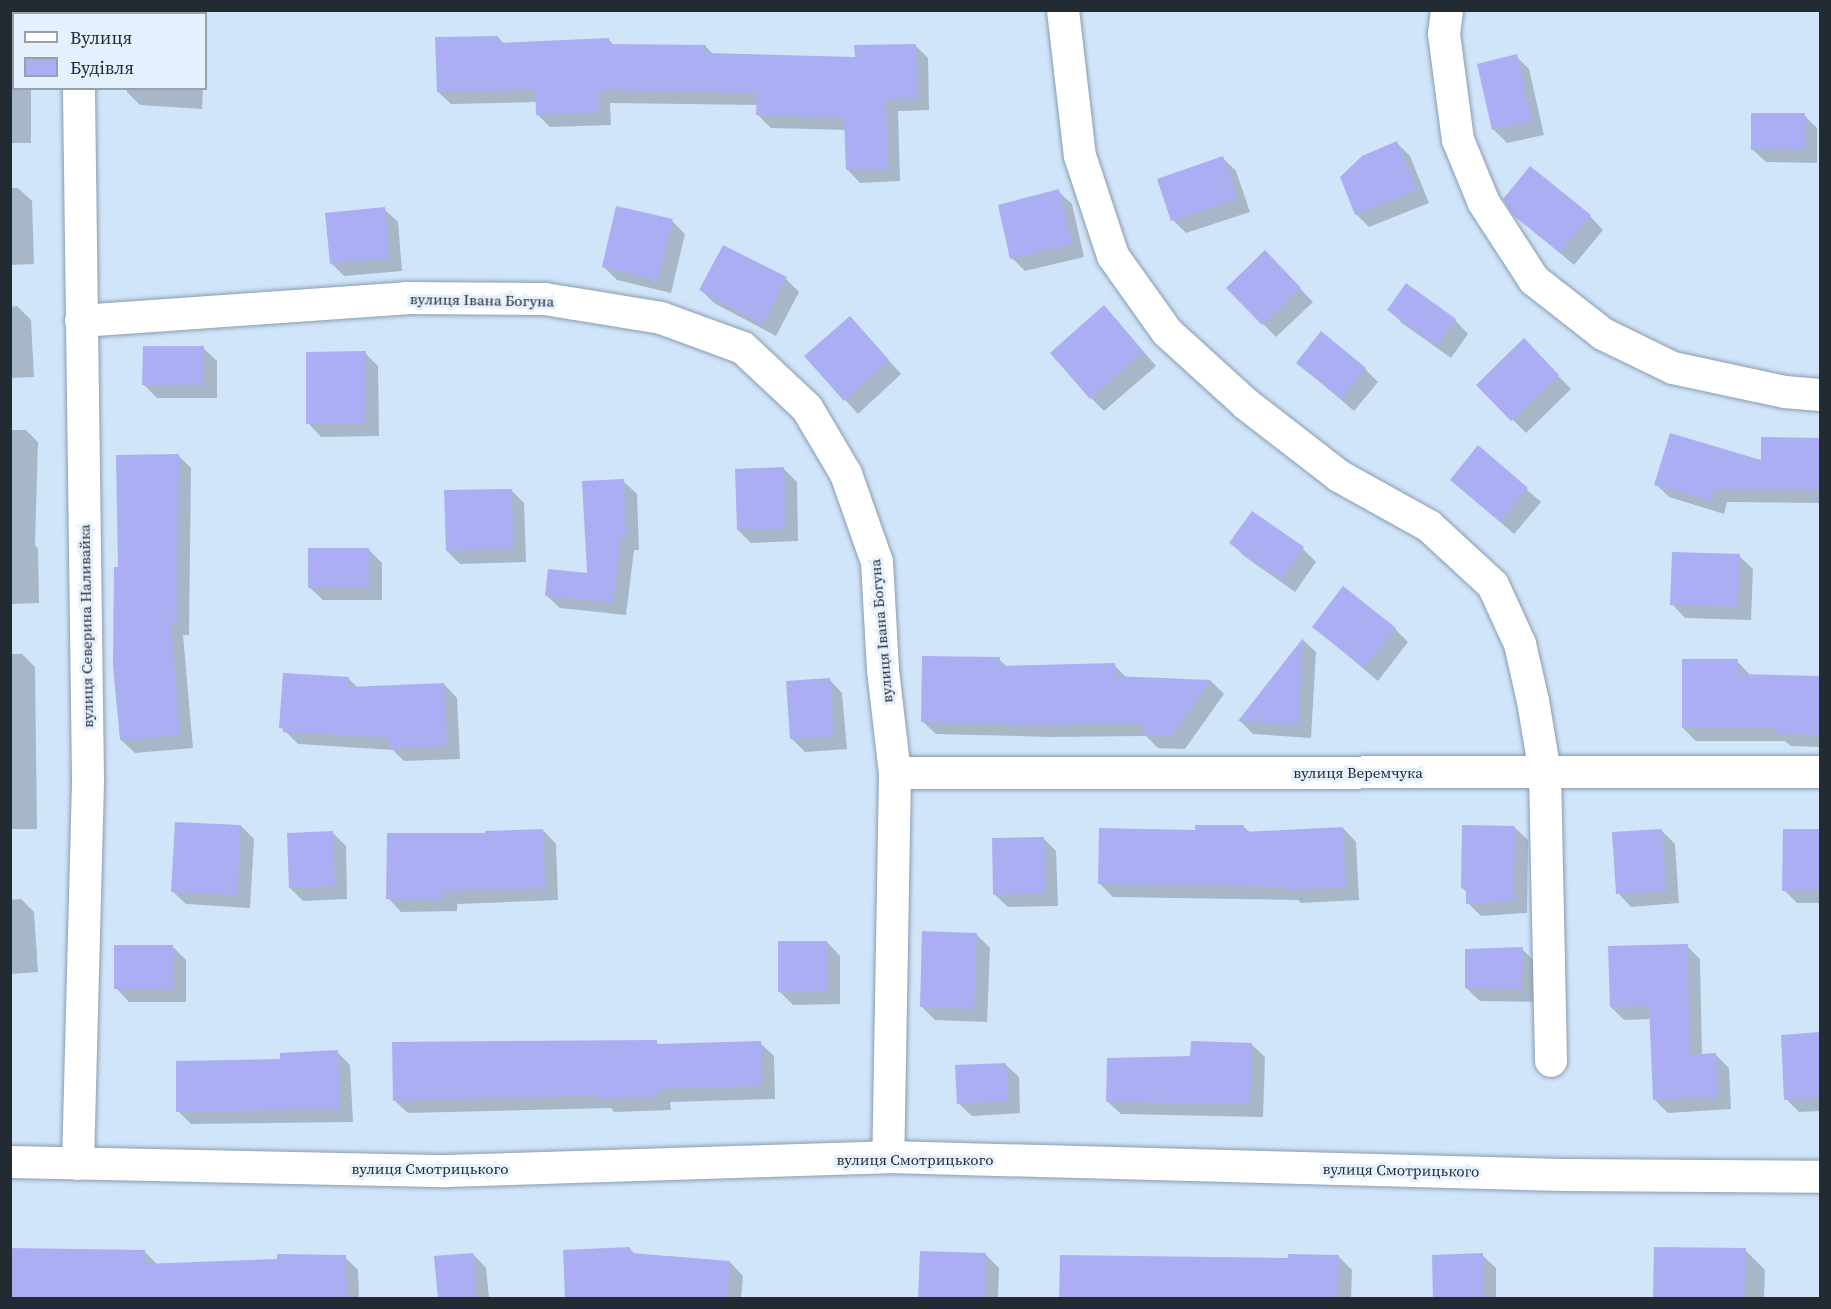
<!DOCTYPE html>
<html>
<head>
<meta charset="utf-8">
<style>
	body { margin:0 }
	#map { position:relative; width:1831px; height:1309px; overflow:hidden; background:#d1e5fa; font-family:"Source Serif 4",serif }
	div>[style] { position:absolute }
	.shadow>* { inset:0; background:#0003 }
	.building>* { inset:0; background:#acaef3 }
	.roads { filter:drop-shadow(0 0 2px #899cb0) drop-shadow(0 0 2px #899cb0) }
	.street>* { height:32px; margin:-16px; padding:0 16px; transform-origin:16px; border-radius:16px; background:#fff }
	span { translate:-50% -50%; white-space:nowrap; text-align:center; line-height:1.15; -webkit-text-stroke:6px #e5f1fe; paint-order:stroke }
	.street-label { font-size:15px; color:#222a32 }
	.frame { position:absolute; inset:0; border:12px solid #222a32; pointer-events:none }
	.legend { position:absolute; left:12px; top:12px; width:195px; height:78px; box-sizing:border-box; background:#e5f1fe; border:2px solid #97a1ac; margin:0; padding:8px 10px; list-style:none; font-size:18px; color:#222a32 }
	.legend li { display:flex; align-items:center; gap:12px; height:30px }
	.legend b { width:30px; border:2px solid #97a1ac }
</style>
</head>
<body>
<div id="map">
	<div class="shadow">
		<div style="clip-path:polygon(498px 37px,505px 45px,609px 40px,615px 46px,706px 47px,714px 55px,856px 58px,915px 45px,928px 58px,929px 110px,898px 111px,900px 181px,860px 183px,848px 170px,846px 130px,771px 128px,758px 115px,758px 105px,610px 103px,611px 125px,550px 127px,537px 114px,537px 102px,451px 104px,438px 92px)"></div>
		<div style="clip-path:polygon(1516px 56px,1529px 69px,1544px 135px,1507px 143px,1493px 129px)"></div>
		<div style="clip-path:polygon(10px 57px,14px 57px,14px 88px,31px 88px,31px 143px,10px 143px)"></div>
		<div style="clip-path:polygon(127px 88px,203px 88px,202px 109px,140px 105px,127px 92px)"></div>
		<div style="clip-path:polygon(1804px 115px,1817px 128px,1817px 163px,1766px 162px,1752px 149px)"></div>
		<div style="clip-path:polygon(1397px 143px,1410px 156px,1429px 203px,1369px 227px,1356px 214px)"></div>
		<div style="clip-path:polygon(1223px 158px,1236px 171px,1250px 212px,1186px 233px,1173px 220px)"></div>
		<div style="clip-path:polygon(10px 188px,18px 188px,32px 201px,34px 264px,10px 265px)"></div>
		<div style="clip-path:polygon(1058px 191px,1072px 204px,1084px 257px,1025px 271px,1012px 258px)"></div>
		<div style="clip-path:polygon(384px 209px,398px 222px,402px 271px,344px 276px,331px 263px)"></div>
		<div style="clip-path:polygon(1515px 215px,1590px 216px,1603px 230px,1574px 265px)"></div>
		<div style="clip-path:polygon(672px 221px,685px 234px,671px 293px,617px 280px,604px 267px)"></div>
		<div style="clip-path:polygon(1265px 252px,1313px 302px,1276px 337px,1228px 288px)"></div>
		<div style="clip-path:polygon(786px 279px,799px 292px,776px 336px,714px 303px,701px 290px)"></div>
		<div style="clip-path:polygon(1407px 286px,1455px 320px,1468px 334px,1451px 358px,1402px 323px,1389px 310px)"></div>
		<div style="clip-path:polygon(17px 306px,31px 320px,34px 377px,10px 378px,10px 307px)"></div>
		<div style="clip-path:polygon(1117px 321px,1156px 366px,1104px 411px,1091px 398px)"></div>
		<div style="clip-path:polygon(863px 331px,901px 374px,858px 414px,806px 356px)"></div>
		<div style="clip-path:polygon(1524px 341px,1571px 389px,1526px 433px,1478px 385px)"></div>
		<div style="clip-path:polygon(203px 348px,217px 361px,217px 398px,157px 398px,144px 385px)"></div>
		<div style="clip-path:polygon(365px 353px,378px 366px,379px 436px,321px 437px,308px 423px)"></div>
		<div style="clip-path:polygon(1298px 363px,1365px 369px,1378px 382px,1354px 411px)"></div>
		<div style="clip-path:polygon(10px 430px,26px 430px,38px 442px,35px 545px,38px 549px,39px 603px,10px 604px)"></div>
		<div style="clip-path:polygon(1820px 440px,1820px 503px,1727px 502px,1724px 514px,1669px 497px,1656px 484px,1762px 462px)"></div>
		<div style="clip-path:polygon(1478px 447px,1541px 502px,1514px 534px,1452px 480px)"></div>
		<div style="clip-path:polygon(178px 455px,191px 468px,189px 635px,183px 635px,193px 748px,135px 753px,121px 740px,119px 569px)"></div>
		<div style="clip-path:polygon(784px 469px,797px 482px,798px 541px,751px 543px,738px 530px)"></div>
		<div style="clip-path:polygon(623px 481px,637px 494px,639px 550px,634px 550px,626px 615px,560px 608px,546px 595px,588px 575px)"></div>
		<div style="clip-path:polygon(511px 490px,524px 503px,526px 562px,460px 564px,447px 551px)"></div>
		<div style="clip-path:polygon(1231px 543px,1303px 549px,1316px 562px,1295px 592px,1244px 556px)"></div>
		<div style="clip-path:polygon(369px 550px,382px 563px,382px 600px,323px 600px,309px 587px)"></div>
		<div style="clip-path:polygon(1739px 556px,1753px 569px,1751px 620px,1685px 618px,1672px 604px)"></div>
		<div style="clip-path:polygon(1314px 627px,1395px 629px,1408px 642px,1378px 681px)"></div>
		<div style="clip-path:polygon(1303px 640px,1316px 652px,1311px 738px,1253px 734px,1240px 721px)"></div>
		<div style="clip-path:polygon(10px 654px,22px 654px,35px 667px,37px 829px,10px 829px)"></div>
		<div style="clip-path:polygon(999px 659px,1007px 667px,1114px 665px,1127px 678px,1211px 681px,1224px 694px,1185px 749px,1158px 748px,1146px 736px,1053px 737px,936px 734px,922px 721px)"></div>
		<div style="clip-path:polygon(1737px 661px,1751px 676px,1820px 678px,1820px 747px,1791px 746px,1785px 741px,1696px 741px,1683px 728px)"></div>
		<div style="clip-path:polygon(348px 678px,358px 688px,444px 684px,457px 698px,460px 759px,404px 761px,393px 750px,298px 744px,281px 727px)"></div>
		<div style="clip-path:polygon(829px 679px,842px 693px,847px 749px,805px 752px,792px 739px)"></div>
		<div style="clip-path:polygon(241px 826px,254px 839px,250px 908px,186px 904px,172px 891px)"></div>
		<div style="clip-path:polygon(1244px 827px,1251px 833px,1343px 828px,1356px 842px,1359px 900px,1301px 903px,1298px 900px,1113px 897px,1100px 884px,1196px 832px)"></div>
		<div style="clip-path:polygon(1514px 827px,1528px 840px,1527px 913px,1481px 916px,1468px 903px,1468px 893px,1462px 888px)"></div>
		<div style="clip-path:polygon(543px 830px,556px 844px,558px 900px,457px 904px,457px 911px,401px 912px,388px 898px,487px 835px)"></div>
		<div style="clip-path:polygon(1662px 831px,1675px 844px,1679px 903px,1631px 907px,1618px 893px)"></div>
		<div style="clip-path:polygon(1820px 831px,1820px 903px,1797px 903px,1784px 890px)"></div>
		<div style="clip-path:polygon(332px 832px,346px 846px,347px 899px,303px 901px,290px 888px)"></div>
		<div style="clip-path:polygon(1043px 838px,1056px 851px,1058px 906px,1008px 907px,994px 894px)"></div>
		<div style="clip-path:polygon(21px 899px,34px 912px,38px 972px,10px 974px,10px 900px)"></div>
		<div style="clip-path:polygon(977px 935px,990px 948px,987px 1022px,935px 1020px,921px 1006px)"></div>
		<div style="clip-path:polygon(827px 942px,840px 956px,840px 1004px,793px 1005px,780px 992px)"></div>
		<div style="clip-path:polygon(1687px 946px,1700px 959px,1702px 1056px,1716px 1055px,1729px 1068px,1731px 1109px,1668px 1113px,1655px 1100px,1651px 1019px,1624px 1020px,1611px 1007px)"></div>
		<div style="clip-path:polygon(173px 947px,186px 960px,186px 1002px,129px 1002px,116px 988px)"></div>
		<div style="clip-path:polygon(1522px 949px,1535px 962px,1535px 1002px,1480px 1001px,1466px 988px)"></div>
		<div style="clip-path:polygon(1820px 1033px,1820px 1111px,1799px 1112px,1786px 1099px)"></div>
		<div style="clip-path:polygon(656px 1042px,660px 1045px,760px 1043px,774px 1056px,775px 1099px,670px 1102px,671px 1110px,614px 1112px,611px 1108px,408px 1113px,394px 1100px)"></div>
		<div style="clip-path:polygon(1251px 1044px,1265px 1057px,1263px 1117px,1121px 1114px,1107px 1101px,1192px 1057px)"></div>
		<div style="clip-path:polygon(337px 1052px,350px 1065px,353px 1122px,191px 1124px,178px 1111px,281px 1060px)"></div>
		<div style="clip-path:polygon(1005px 1064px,1019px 1077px,1020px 1113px,972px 1116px,958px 1103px)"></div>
		<div style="clip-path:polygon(630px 1249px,636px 1255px,730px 1262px,743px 1276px,741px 1298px,566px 1298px)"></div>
		<div style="clip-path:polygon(1745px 1250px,1765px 1270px,1764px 1298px,1655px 1298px)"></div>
		<div style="clip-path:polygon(144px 1251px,158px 1265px,345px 1257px,358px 1270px,359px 1298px,10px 1298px)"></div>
		<div style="clip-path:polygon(473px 1254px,486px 1268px,489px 1298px,439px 1298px)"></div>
		<div style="clip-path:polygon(986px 1255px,999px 1268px,998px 1298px,920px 1298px)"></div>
		<div style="clip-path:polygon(1482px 1255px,1496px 1268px,1496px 1298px,1435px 1298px)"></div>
		<div style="clip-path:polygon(1339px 1257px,1352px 1270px,1351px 1298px,1060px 1298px,1289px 1260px)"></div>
	</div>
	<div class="building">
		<div style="clip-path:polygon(498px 36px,499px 43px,609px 38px,610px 44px,706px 45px,706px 53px,855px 57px,854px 45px,916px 44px,917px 98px,886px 99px,888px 169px,846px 170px,844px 118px,756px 115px,757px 93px,598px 90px,599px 112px,536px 115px,535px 90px,437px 92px,435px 37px)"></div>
		<div style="clip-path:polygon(1517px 54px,1532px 121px,1492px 130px,1477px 64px)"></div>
		<div style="clip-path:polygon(1751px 113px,1805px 113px,1805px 150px,1751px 150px)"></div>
		<div style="clip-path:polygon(1397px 141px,1417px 190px,1355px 215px,1340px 177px,1362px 156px)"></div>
		<div style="clip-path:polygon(1223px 156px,1237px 199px,1171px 221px,1157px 179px)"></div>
		<div style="clip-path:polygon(1530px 166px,1591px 215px,1560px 253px,1514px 216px,1503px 199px)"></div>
		<div style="clip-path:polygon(1059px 189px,1072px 244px,1010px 259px,998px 205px)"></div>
		<div style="clip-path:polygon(616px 206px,673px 219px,658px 280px,602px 267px)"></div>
		<div style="clip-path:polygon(385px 207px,389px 258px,330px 264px,325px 213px)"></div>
		<div style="clip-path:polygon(723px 245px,787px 277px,763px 324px,699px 290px)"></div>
		<div style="clip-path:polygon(1265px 250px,1301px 288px,1262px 325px,1226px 288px)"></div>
		<div style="clip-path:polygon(1406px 283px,1456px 319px,1437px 346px,1387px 310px)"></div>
		<div style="clip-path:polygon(1104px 305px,1144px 352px,1090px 399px,1050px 353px)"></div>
		<div style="clip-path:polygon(850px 316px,889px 360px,844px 401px,804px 356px)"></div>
		<div style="clip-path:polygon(1321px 331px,1366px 368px,1341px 399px,1296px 363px)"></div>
		<div style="clip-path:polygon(1524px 338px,1559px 375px,1511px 421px,1476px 385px)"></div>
		<div style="clip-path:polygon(143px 346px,204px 346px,204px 385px,142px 385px)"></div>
		<div style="clip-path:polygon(366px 351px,366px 424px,306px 424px,306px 352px)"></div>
		<div style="clip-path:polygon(1670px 433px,1761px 460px,1761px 437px,1821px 438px,1821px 490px,1714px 489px,1711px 501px,1654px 485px)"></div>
		<div style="clip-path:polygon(1478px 445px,1528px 488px,1500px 522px,1450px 480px)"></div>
		<div style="clip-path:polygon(179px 454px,177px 622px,171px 622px,180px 735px,120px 740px,113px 666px,114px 567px,118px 567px,116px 455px)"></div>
		<div style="clip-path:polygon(784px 467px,786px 529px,737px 530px,735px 469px)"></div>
		<div style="clip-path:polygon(624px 479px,626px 537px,621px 538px,613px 603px,545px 596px,548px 569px,587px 573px,582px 481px)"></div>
		<div style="clip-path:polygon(512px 489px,513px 549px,446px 551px,444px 490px)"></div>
		<div style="clip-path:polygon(1252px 511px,1304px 547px,1281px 580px,1229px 543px)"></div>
		<div style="clip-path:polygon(308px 548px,369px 548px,370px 587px,308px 588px)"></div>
		<div style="clip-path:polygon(1672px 552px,1740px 554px,1738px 607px,1670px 605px)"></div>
		<div style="clip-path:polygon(1343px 586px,1396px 628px,1364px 668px,1312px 627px)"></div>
		<div style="clip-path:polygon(1303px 638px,1298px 725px,1238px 721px)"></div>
		<div style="clip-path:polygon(922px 656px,1000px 657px,999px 666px,1115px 663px,1115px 676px,1211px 680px,1172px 736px,1143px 735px,1144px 723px,1038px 725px,921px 722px)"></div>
		<div style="clip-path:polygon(1682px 659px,1738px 659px,1738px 674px,1821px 676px,1821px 735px,1776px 734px,1776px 728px,1682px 728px)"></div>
		<div style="clip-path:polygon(283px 673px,349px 677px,348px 687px,444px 683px,447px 746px,389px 749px,389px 738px,283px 732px,283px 728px,279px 728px)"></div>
		<div style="clip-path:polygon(830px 678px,834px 736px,790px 739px,786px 681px)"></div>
		<div style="clip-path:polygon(175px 822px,241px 825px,237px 895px,171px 892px)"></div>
		<div style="clip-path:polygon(1195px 825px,1244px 825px,1244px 832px,1343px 827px,1346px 887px,1287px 890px,1287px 887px,1098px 884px,1099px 828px,1195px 830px)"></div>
		<div style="clip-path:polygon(1462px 825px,1515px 826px,1514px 901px,1466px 904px,1466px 888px,1461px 888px)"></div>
		<div style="clip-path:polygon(543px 829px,545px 888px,444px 891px,444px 899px,386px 899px,387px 833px,485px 833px,485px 831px)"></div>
		<div style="clip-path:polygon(1662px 829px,1666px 891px,1616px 894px,1612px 832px)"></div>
		<div style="clip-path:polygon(1783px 829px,1821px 829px,1821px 890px,1782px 891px)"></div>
		<div style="clip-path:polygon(333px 831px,335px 886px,289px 888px,287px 833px)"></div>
		<div style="clip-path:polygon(1044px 837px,1046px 893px,993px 895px,992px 838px)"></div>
		<div style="clip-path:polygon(922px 931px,977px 933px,974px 1009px,920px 1007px)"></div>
		<div style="clip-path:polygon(778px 941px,827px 941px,828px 991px,778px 992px)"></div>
		<div style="clip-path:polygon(1688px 944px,1689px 1055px,1716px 1053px,1718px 1097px,1653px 1100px,1649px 1006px,1610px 1007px,1608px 946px)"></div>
		<div style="clip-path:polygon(114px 945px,173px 945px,173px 989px,114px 989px)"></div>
		<div style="clip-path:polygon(1523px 947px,1522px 989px,1465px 988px,1465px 949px)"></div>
		<div style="clip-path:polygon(1821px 1032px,1821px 1097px,1784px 1100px,1781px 1035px)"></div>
		<div style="clip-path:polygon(657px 1040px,657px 1044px,761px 1041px,762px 1086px,658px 1089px,658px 1097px,600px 1099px,600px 1095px,393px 1101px,392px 1042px)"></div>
		<div style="clip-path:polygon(1191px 1041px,1252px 1043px,1250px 1104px,1106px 1102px,1107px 1058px,1190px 1056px)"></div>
		<div style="clip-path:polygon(338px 1050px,340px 1109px,176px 1112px,176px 1061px,280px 1059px,280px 1053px)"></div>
		<div style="clip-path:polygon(1006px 1063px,1008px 1101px,957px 1104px,955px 1065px)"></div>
		<div style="clip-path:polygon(630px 1247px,631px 1253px,730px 1261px,727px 1299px,565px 1299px,563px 1250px)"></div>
		<div style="clip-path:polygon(1654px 1247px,1746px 1248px,1744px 1299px,1653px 1299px)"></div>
		<div style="clip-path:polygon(10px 1248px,145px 1250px,144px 1264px,277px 1259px,277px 1254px,346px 1255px,347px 1299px,10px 1299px)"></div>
		<div style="clip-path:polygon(920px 1251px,986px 1253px,985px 1299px,918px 1299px)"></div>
		<div style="clip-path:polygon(473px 1253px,477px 1299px,438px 1299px,434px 1256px)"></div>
		<div style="clip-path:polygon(1483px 1253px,1484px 1299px,1433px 1299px,1432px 1255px)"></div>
		<div style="clip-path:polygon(1288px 1254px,1339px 1255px,1338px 1299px,1059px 1299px,1060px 1255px,1288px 1258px)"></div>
	</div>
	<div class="roads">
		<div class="street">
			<div style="left:78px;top:10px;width:4px;rotate:90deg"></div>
			<div style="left:1063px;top:10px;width:147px;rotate:83.4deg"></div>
			<div style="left:1080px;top:156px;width:105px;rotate:71.7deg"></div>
			<div style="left:1113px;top:256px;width:93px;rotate:54.6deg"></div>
			<div style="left:1167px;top:332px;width:107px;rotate:42.3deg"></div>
			<div style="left:1246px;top:404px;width:118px;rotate:37.7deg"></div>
			<div style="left:1339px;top:476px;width:103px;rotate:29.1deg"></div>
			<div style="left:1429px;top:526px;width:87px;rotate:42.7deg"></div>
			<div style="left:1493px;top:585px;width:65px;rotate:65.4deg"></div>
			<div style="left:1520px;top:644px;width:58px;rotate:77.2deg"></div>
			<div style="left:1533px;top:701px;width:73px;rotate:80.5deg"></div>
			<div style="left:1545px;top:773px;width:288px;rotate:88.8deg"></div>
			<div style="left:1447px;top:10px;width:24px;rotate:97deg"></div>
			<div style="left:1444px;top:34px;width:107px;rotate:82.5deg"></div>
			<div style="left:1458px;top:140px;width:68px;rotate:67.6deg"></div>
			<div style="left:1484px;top:203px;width:92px;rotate:57deg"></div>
			<div style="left:1534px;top:280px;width:88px;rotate:38deg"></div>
			<div style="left:1603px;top:334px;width:78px;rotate:25.9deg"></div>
			<div style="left:1673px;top:368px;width:115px;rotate:12.1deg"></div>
			<div style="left:1785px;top:392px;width:35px;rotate:5deg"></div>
			<div style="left:81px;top:321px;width:326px;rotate:-4deg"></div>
			<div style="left:406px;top:298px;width:139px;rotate:0.4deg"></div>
			<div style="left:545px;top:299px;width:118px;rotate:9.3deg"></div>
			<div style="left:661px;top:318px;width:87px;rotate:20.1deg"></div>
			<div style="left:743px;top:348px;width:88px;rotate:43.2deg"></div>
			<div style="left:807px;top:408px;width:77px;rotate:59.4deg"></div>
			<div style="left:846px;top:474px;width:93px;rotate:70.6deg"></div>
			<div style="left:877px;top:562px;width:108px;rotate:86.8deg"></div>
			<div style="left:883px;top:670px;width:104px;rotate:83.4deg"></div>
			<div style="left:895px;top:773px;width:384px;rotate:91deg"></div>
			<div style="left:895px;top:773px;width:925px;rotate:-0.06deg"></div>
			<div style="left:10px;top:1162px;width:437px;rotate:1.2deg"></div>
			<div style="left:447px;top:1171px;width:441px;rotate:-1.8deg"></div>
			<div style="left:888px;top:1157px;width:675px;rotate:1.53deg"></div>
			<div style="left:1563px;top:1175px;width:257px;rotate:0.4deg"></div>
			<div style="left:78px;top:1164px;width:385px;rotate:-88.5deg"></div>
			<div style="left:88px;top:779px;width:691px;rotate:-90.75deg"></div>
		</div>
	</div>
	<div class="street-label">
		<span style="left:482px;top:300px;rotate:1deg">вулиця Івана Богуна</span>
		<span style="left:86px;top:626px;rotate:-91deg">вулиця Северина Наливайка</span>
		<span style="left:881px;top:631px;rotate:-95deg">вулиця Івана Богуна</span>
		<span style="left:1358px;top:773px">вулиця Веремчука</span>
		<span style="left:915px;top:1160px">вулиця Смотрицького</span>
		<span style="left:430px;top:1169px">вулиця Смотрицького</span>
		<span style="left:1401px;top:1170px;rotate:1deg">вулиця Смотрицького</span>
	</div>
	<div class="frame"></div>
	<ul class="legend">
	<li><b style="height:8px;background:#fff"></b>Вулиця</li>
	<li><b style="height:16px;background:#acaef3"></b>Будівля</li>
	</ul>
</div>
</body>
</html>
